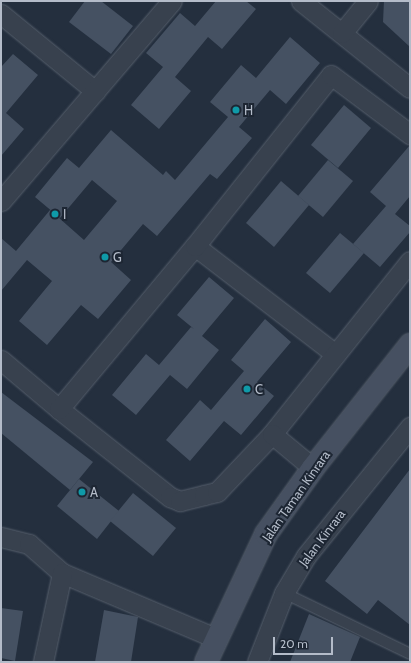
<!DOCTYPE html>
<html>
<head>
<meta charset="utf-8">
<style>
	body { margin:0 }
	#map { position:relative; width:411px; height:663px; overflow:hidden; background:#242f3e; font-family:Cabin,sans-serif }
	div>[style] { position:absolute }
	.building>* { inset:0; background:#455162 }
	.roads { filter:drop-shadow(0 0 1px #565f6c) drop-shadow(0 0 1px #565f6c) }
	.lane>* { height:10px; margin:-5px; padding:0 5px; transform-origin:5px; border-radius:5px; background:#38414e }
	.street>* { height:19px; margin:-9.5px; padding:0 9.5px; transform-origin:9.5px; border-radius:9.5px; background:#38414e }
	.secondary>* { height:22px; margin:-11px; padding:0 11px; transform-origin:11px; border-radius:11px; background:#465061 }
	.dots>* { width:11px; height:11px; translate:-50% -50%; box-sizing:border-box; border:2px solid #1d2633; border-radius:50% }
	span { translate:-50% -50%; white-space:nowrap; text-align:center; line-height:1.15; -webkit-text-stroke:4px #1d2633; paint-order:stroke }
	.poi-label { font-size:13px; color:#b4bcc9 }
	.left { translate:0 -50%; text-align:left }
	.street-label { font-size:13px; color:#b4bcc9 }
	.frame { position:absolute; inset:0; border:2px solid #b4bcc9; pointer-events:none }
	.scale { position:absolute; left:273px; top:637px; width:60px; height:18px; box-sizing:border-box; border:2px solid #b4bcc9; border-top:0; padding-left:5px; font-size:12px; line-height:14px; white-space:nowrap; color:#b4bcc9; -webkit-text-stroke:3px #1d2633; paint-order:stroke }
</style>
</head>
<body>
<div id="map">
	<div class="building">
		<div style="clip-path:polygon(85px 1px,101px 1px,133px 26px,111px 54px,69px 22px)"></div>
		<div style="clip-path:polygon(216px 1px,246px 1px,256px 9px,222px 49px,208px 37px,175px 77px,191px 91px,159px 129px,131px 105px,163px 67px,146px 53px,180px 13px,195px 26px)"></div>
		<div style="clip-path:polygon(384px 1px,410px 1px,410px 47px,383px 22px)"></div>
		<div style="clip-path:polygon(290px 37px,320px 63px,286px 104px,270px 90px,239px 127px,252px 138px,217px 179px,210px 174px,157px 236px,143px 224px,111px 262px,131px 280px,98px 319px,81px 305px,47px 345px,19px 321px,52px 281px,27px 260px,1px 291px,1px 238px,16px 251px,50px 210px,84px 240px,117px 201px,92px 180px,60px 218px,35px 197px,67px 158px,79px 168px,111px 130px,163px 175px,166px 171px,175px 180px,228px 117px,210px 102px,241px 65px,256px 78px)"></div>
		<div style="clip-path:polygon(13px 54px,38px 75px,6px 113px,24px 129px,1px 156px,1px 67px)"></div>
		<div style="clip-path:polygon(344px 105px,371px 128px,338px 168px,311px 145px)"></div>
		<div style="clip-path:polygon(410px 145px,410px 196px,395px 214px,410px 226px,410px 232px,380px 267px,353px 244px,386px 206px,370px 192px)"></div>
		<div style="clip-path:polygon(328px 160px,353px 181px,323px 217px,298px 196px)"></div>
		<div style="clip-path:polygon(281px 181px,309px 205px,274px 247px,246px 223px)"></div>
		<div style="clip-path:polygon(340px 233px,364px 253px,330px 293px,306px 273px)"></div>
		<div style="clip-path:polygon(209px 277px,234px 298px,202px 336px,219px 350px,187px 389px,170px 375px,136px 415px,112px 395px,146px 354px,159px 365px,191px 327px,194px 329px,177px 315px)"></div>
		<div style="clip-path:polygon(265px 319px,291px 342px,257px 382px,274px 396px,241px 435px,224px 421px,190px 461px,166px 440px,200px 400px,211px 410px,244px 371px,231px 360px)"></div>
		<div style="clip-path:polygon(1px 392px,93px 462px,70px 490px,1px 433px)"></div>
		<div style="clip-path:polygon(410px 469px,410px 625px,378px 600px,367px 614px,325px 581px)"></div>
		<div style="clip-path:polygon(79px 479px,119px 511px,97px 539px,57px 506px)"></div>
		<div style="clip-path:polygon(133px 493px,176px 528px,153px 556px,110px 521px)"></div>
		<div style="clip-path:polygon(1px 608px,23px 611px,15px 661px,1px 658px)"></div>
		<div style="clip-path:polygon(104px 610px,138px 617px,131px 662px,95px 662px)"></div>
		<div style="clip-path:polygon(309px 614px,360px 637px,350px 662px,290px 662px)"></div>
	</div>
	<div class="roads">
		<div class="lane">
			<div style="left:284px;top:593px;width:140px;rotate:25.8deg"></div>
		</div>
		<div class="street">
			<div style="left:301px;top:1px;width:139px;rotate:38.6deg"></div>
			<div style="left:1px;top:14px;width:122px;rotate:39.3deg"></div>
			<div style="left:342px;top:33px;width:41px;rotate:-50.9deg"></div>
			<div style="left:1px;top:201px;width:263px;rotate:-49.5deg"></div>
			<div style="left:195px;top:246px;width:177px;rotate:37.6deg"></div>
			<div style="left:1px;top:360px;width:76px;rotate:40.2deg"></div>
			<div style="left:59px;top:409px;width:142px;rotate:38.4deg"></div>
			<div style="left:170px;top:497px;width:11px;rotate:22deg"></div>
			<div style="left:180px;top:501px;width:25px;rotate:-14deg"></div>
			<div style="left:204px;top:495px;width:13px;rotate:-13deg"></div>
			<div style="left:217px;top:492px;width:80px;rotate:-46.5deg"></div>
			<div style="left:272px;top:434px;width:221px;rotate:-51.4deg"></div>
			<div style="left:59px;top:409px;width:212px;rotate:-50.2deg"></div>
			<div style="left:195px;top:246px;width:218px;rotate:-51.5deg"></div>
			<div style="left:331px;top:75px;width:99px;rotate:36.8deg"></div>
			<div style="left:272px;top:434px;width:53px;rotate:39.7deg"></div>
			<div style="left:1px;top:537px;width:29px;rotate:14deg"></div>
			<div style="left:29px;top:544px;width:44px;rotate:41.3deg"></div>
			<div style="left:62px;top:573px;width:166px;rotate:23deg"></div>
			<div style="left:43px;top:662px;width:91px;rotate:-77.9deg"></div>
			<div style="left:257px;top:662px;width:74px;rotate:-68.6deg"></div>
			<div style="left:284px;top:593px;width:43px;rotate:-59.3deg"></div>
			<div style="left:306px;top:556px;width:166px;rotate:-51.1deg"></div>
		</div>
		<div class="secondary">
			<div style="left:206px;top:662px;width:141px;rotate:-64.9deg"></div>
			<div style="left:266px;top:534px;width:81px;rotate:-54.5deg"></div>
			<div style="left:313px;top:468px;width:157px;rotate:-51.7deg"></div>
		</div>
	</div>
	<div class="dots">
		<div style="left:236px;top:110px;background:#0f9aa8"></div>
		<div style="left:55px;top:214px;background:#0f9aa8"></div>
		<div style="left:105px;top:257px;background:#0f9aa8"></div>
		<div style="left:247px;top:389px;background:#0f9aa8"></div>
		<div style="left:82px;top:492px;background:#0f9aa8"></div>
	</div>
	<div class="poi-label">
		<span class="left" style="left:244px;top:110px">H</span>
		<span class="left" style="left:63px;top:214px">I</span>
		<span class="left" style="left:113px;top:257px">G</span>
		<span class="left" style="left:255px;top:389px">C</span>
		<span class="left" style="left:90px;top:492px">A</span>
	</div>
	<div class="street-label">
		<span style="left:296px;top:496px;rotate:-55deg">Jalan Taman Kinrara</span>
		<span style="left:322px;top:538px;rotate:-53deg">Jalan Kinrara</span>
	</div>
	<div class="frame"></div>
	<div class="scale">20 m</div>
</div>
</body>
</html>
